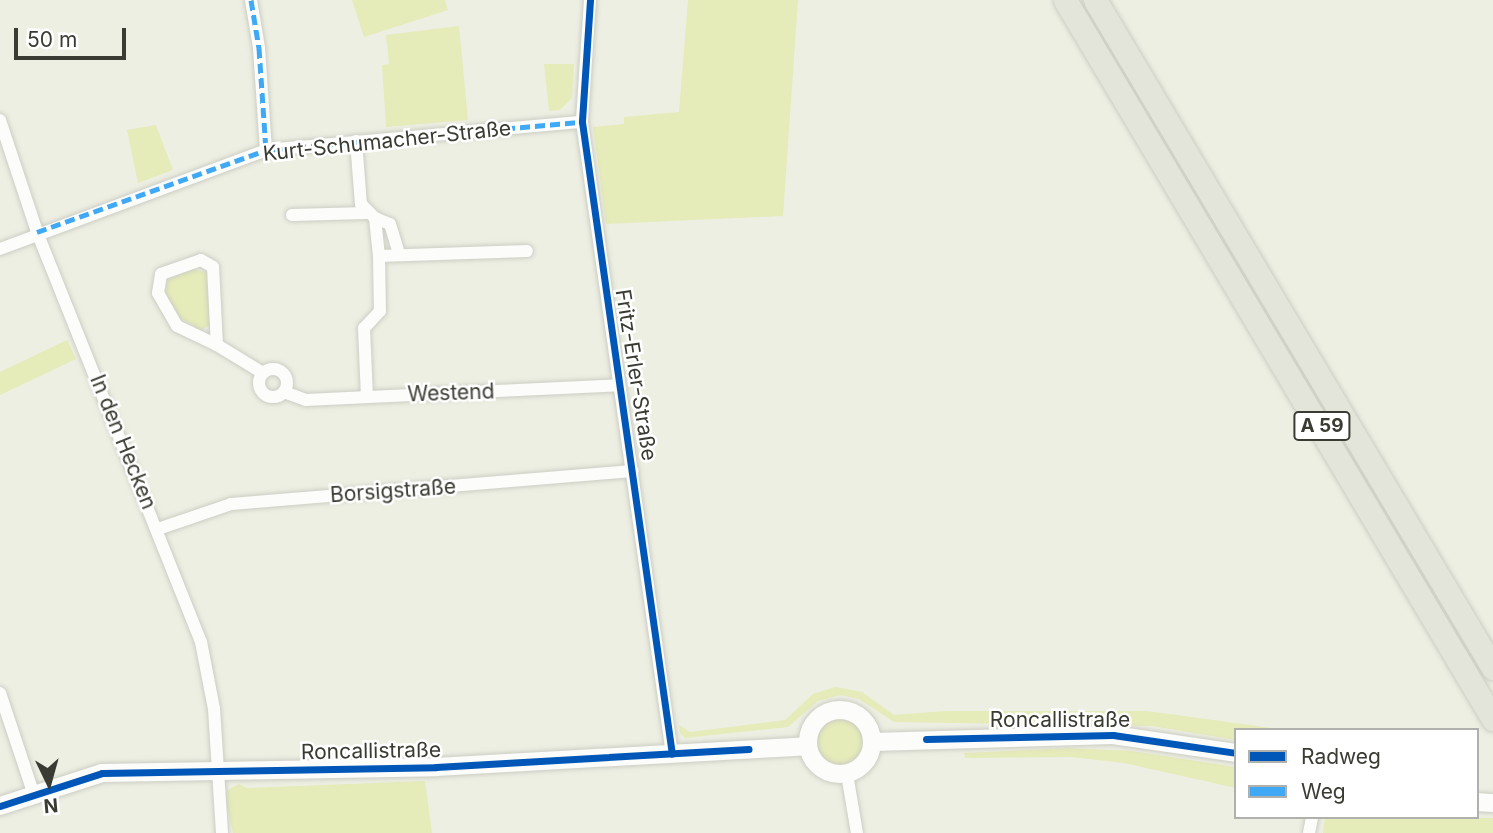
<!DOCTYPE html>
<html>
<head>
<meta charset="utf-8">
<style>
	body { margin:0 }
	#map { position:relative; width:1493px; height:833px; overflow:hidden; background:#eeefe3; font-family:Inter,sans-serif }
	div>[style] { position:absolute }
	.green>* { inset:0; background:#e5ebb9 }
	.round { border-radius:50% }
	.roads { filter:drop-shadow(0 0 2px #cccdc4) drop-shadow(0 0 2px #cccdc4) }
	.street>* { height:12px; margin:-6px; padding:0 6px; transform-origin:6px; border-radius:6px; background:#fcfdfb }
	.street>.ring { margin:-6px; padding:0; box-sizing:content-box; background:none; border:12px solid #fcfdfb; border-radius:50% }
	.secondary>* { height:18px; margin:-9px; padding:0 9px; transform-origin:9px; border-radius:9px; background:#fcfdfb }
	.secondary>.ring { margin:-9px; padding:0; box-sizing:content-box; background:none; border:18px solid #fcfdfb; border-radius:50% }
	.highway>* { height:23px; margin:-11.5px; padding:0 11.5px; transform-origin:11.5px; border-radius:11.5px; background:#e3e4da }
	.quiet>* { height:5px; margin-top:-2.5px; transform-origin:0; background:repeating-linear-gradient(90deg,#3fa9f5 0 10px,transparent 0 15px) }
	.cycleway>* { height:7px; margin:-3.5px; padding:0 3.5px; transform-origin:3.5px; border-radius:3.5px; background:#0057b8 }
	span { translate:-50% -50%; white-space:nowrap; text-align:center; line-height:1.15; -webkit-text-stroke:5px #fff; paint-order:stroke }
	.shield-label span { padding:2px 5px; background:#fff; border:2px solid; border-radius:5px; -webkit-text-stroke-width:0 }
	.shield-label { font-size:19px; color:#3a3b32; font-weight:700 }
	.street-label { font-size:21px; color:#3a3b32 }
	.legend { position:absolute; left:1234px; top:728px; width:245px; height:91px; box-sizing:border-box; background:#fff; border:2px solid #b0b1ad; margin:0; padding:9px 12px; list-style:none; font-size:21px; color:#3a3b32 }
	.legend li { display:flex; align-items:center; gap:14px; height:35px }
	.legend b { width:35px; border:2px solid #b0b1ad }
	.north { position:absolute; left:14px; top:749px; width:70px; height:70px; -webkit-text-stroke:5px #fff; paint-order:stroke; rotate:175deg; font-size:19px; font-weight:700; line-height:28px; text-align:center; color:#3a3b32 }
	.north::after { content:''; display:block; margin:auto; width:24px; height:32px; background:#3a3b32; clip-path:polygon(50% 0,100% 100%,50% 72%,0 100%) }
	.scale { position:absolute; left:14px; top:28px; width:112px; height:32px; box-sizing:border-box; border:4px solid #3a3b32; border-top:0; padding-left:9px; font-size:21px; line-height:24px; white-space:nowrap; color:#3a3b32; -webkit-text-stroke:5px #fff; paint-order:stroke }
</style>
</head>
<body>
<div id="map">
	<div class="green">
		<div style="clip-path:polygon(352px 0,445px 0,448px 10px,364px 37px)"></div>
		<div style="clip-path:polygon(688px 0,798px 0,783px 216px,606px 224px,593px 127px,624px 124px,624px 117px,679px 112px)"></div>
		<div style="clip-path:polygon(459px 26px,468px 120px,386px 127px,382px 65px,389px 64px,386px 35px)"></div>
		<div style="clip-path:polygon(544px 64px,574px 64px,572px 98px,560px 110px,549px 111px)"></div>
		<div style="clip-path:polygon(156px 125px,173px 170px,138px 183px,127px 130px)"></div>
		<div style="clip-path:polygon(192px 268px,207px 273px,210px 325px,201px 330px,174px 315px,165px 290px,168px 280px)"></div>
		<div style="clip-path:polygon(67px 340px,76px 359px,0 395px,0 372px)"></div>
		<div style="clip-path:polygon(835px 687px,862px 692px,894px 715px,946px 711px,1147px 711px,1287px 730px,1236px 730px,1236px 740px,1152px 726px,894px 722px,859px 699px,841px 695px,818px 701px,788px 727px,685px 738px,680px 733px,679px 725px,690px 732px,785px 720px,813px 694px)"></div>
		<div class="round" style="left:816px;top:718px;width:48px;height:48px"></div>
		<div style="clip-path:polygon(1068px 748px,1132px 751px,1236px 767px,1236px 788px,1124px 763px,1071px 757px,965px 758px,964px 753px)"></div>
		<div style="clip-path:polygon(425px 781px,432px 833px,233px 833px,227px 806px,226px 791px,239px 784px,247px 788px)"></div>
		<div style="clip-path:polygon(1325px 817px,1493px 818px,1493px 833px,1323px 833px)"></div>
	</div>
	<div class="roads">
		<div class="street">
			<div style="left:251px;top:0;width:49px;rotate:80.5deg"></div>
			<div style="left:259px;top:48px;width:102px;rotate:86.1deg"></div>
			<div style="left:590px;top:0;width:122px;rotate:93.8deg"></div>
			<div style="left:582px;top:122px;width:638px;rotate:81.9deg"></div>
			<div style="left:0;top:120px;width:118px;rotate:71.7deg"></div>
			<div style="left:37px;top:232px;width:442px;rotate:68.2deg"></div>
			<div style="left:201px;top:642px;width:68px;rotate:79deg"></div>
			<div style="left:214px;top:709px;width:124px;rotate:86.3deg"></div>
			<div style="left:356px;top:141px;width:63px;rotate:85.5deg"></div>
			<div style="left:361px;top:204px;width:20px;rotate:45deg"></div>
			<div style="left:375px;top:218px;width:38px;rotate:84deg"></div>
			<div style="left:379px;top:256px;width:55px;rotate:89deg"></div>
			<div style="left:380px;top:311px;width:23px;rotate:133deg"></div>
			<div style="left:364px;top:328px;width:68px;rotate:87.5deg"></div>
			<div style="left:292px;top:215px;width:74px;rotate:-1.5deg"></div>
			<div style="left:375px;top:218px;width:16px;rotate:22deg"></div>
			<div style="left:390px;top:224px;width:31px;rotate:73deg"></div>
			<div style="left:0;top:249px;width:284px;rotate:-20.4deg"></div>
			<div style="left:266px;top:150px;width:317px;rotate:-5.1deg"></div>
			<div style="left:379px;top:256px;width:148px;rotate:-1.9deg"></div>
			<div style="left:201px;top:260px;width:14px;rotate:30deg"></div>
			<div style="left:213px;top:267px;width:78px;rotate:87.1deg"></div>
			<div style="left:217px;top:345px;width:44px;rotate:-154.6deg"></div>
			<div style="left:177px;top:326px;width:38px;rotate:-120deg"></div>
			<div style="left:158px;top:293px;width:19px;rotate:-81deg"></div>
			<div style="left:161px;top:274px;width:42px;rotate:-19.3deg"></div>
			<div style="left:217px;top:345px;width:54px;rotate:31.3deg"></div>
			<div class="ring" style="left:259px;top:369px;width:16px;height:16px"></div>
			<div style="left:284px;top:392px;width:23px;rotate:20deg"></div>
			<div style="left:306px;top:400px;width:313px;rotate:-2.7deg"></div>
			<div style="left:158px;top:529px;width:77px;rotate:-18.9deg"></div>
			<div style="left:231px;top:504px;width:403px;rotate:-4.7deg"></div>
			<div style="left:0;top:693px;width:108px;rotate:71.6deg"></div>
			<div style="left:847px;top:774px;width:60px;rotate:80.4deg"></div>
			<div style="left:1309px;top:833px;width:16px;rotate:-79deg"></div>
		</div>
		<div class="secondary">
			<div class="ring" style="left:808px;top:710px;width:46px;height:46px"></div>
			<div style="left:873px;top:742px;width:240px;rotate:-1.7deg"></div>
			<div style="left:1113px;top:735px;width:124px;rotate:8.3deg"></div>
			<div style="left:1477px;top:802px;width:16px;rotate:4deg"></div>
			<div style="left:0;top:806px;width:107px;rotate:-17.9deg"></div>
			<div style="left:102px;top:773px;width:334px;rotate:-1deg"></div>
			<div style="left:436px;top:767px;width:372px;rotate:-3.2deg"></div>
		</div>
		<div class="highway">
			<div style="left:1065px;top:0;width:837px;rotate:59.24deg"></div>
			<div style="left:1095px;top:0;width:778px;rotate:59.21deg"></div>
		</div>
	</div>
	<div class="quiet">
		<div style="left:251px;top:0;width:49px;rotate:80.5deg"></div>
		<div style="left:259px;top:48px;width:102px;rotate:86.1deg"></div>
		<div style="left:37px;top:232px;width:243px;rotate:-19.7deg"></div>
		<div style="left:266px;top:150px;width:317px;rotate:-5.1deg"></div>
	</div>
	<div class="cycleway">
		<div style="left:590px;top:0;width:122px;rotate:93.8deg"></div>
		<div style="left:582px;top:122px;width:638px;rotate:81.9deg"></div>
		<div style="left:926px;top:739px;width:187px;rotate:-1.2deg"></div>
		<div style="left:1113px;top:735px;width:124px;rotate:8.3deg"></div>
		<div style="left:0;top:806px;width:107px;rotate:-17.9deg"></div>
		<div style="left:102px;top:773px;width:334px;rotate:-1deg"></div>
		<div style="left:436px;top:767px;width:313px;rotate:-3.3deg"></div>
	</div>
	<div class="shield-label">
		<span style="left:1322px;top:426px">A 59</span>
	</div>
	<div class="street-label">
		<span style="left:387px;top:141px;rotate:-6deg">Kurt-Schumacher-Straße</span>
		<span style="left:636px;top:375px;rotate:81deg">Fritz-Erler-Straße</span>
		<span style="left:451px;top:393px;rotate:-2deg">Westend</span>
		<span style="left:123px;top:442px;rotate:68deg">In den Hecken</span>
		<span style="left:393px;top:491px;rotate:-4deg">Borsigstraße</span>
		<span style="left:1060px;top:720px">Roncallistraße</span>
		<span style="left:371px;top:751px;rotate:-1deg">Roncallistraße</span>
	</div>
	<ul class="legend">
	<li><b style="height:9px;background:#0057b8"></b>Radweg</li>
	<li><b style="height:9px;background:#3fa9f5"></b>Weg</li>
	</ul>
	<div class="north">N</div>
	<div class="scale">50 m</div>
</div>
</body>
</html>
